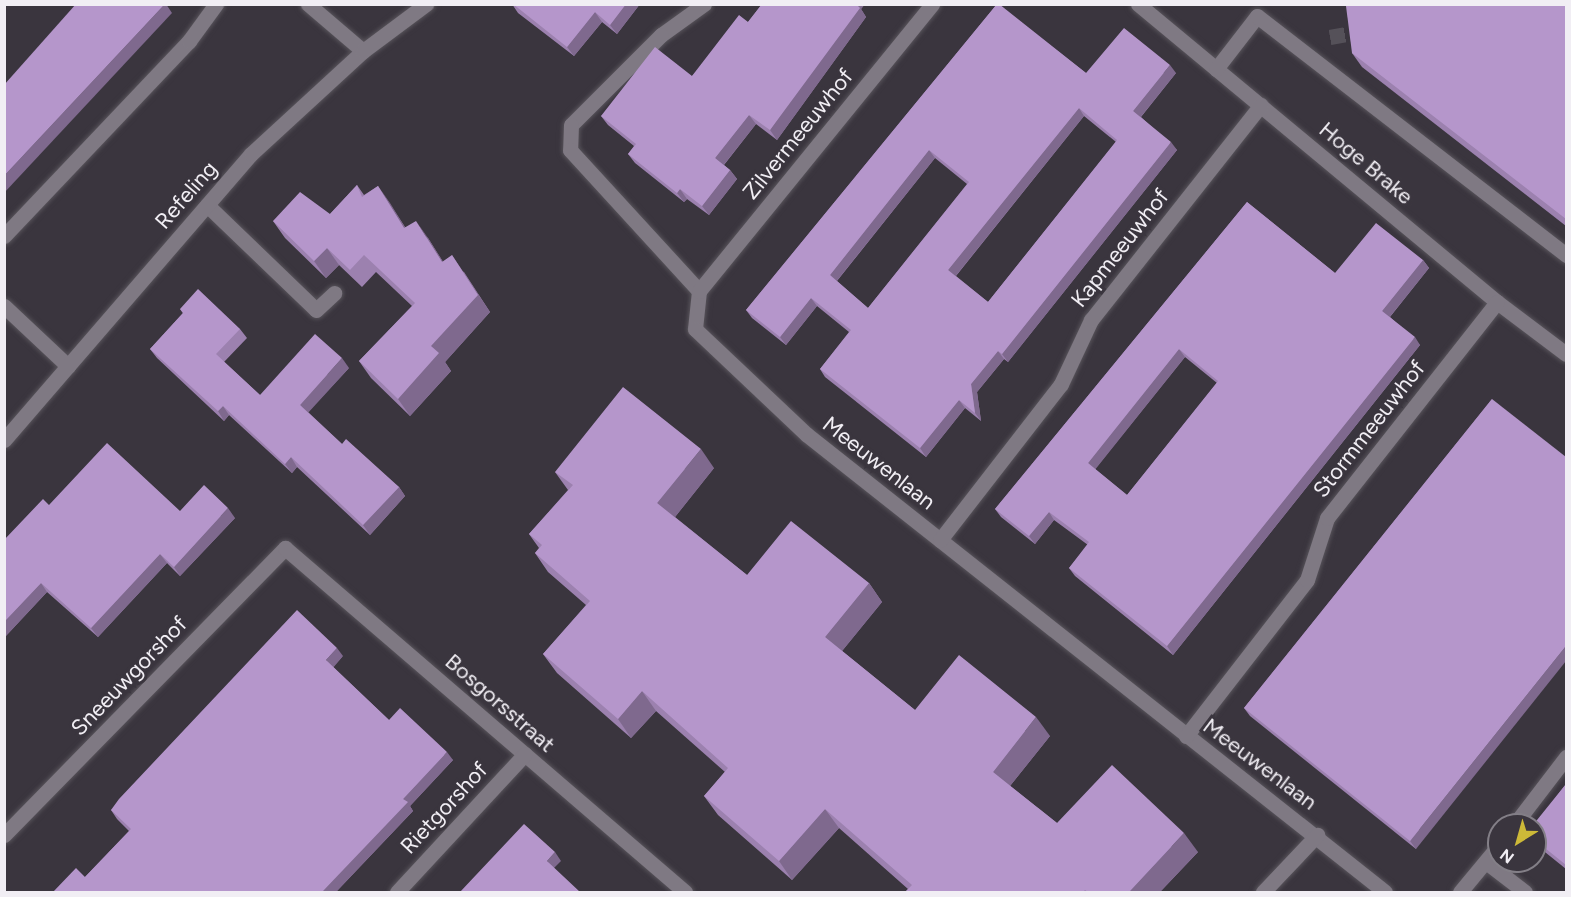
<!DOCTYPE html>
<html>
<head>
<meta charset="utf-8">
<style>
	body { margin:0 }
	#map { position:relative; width:1571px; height:897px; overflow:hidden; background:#3a353e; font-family:Figtree,sans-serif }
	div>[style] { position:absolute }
	.minor-tunnel>* { height:15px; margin-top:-7.5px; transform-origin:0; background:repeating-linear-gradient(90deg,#555159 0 15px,transparent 0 23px) }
	.roads { filter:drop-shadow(0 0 2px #57535a) drop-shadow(0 0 2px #57535a) }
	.minor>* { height:15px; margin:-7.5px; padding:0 7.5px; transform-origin:7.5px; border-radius:7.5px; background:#7f7983 }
	.wall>* { inset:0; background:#9c81af }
	.shaded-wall>* { inset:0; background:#7f698e }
	.building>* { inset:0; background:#b596cb }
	span { translate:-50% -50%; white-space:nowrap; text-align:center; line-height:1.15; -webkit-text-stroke:6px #3a353e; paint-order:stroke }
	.street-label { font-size:22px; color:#f1eef4 }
	.frame { position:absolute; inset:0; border:6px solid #f1eef4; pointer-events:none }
	.north { position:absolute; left:1487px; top:813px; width:60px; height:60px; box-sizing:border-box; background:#3a353e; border:2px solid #837f87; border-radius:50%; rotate:217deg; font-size:16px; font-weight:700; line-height:24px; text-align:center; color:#f1eef4 }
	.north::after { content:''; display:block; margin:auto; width:21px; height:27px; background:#cdb938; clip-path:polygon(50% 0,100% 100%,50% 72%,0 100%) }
</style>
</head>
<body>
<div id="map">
	<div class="minor-tunnel">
		<div style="left:1330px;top:37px;width:39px;rotate:-10deg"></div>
	</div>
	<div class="roads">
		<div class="minor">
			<div style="left:308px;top:4px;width:72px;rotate:40.5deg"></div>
			<div style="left:704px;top:4px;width:53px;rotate:144.2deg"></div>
			<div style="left:661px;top:35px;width:127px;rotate:135deg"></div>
			<div style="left:571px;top:125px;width:25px;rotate:92deg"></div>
			<div style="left:570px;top:150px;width:191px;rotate:47.5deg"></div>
			<div style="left:699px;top:291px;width:38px;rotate:96deg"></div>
			<div style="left:695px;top:329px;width:153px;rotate:43.4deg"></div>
			<div style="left:806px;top:434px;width:738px;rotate:38.34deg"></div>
			<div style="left:1138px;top:4px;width:467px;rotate:39.7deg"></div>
			<div style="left:1497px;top:302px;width:86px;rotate:37deg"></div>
			<div style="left:1216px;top:69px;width:67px;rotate:-52.3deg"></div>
			<div style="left:1257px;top:16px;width:391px;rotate:37.7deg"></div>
			<div style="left:207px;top:205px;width:151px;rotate:43.9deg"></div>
			<div style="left:316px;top:310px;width:25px;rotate:-43deg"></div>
			<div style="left:4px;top:236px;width:269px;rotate:-46.5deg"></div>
			<div style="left:189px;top:41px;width:46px;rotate:-53.9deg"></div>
			<div style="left:699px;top:291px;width:370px;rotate:-50.9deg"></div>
			<div style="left:4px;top:306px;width:88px;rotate:43.2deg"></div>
			<div style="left:4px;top:440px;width:378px;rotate:-49.2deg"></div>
			<div style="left:251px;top:154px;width:152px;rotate:-42.6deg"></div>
			<div style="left:363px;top:51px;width:79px;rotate:-36.7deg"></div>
			<div style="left:940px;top:540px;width:197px;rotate:-52.2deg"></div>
			<div style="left:1061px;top:384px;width:71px;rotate:-64.9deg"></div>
			<div style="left:1091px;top:320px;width:274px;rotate:-51.7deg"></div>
			<div style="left:1186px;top:736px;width:197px;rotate:-52.2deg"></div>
			<div style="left:1307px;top:580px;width:65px;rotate:-72.1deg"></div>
			<div style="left:1327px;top:518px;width:275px;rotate:-51.8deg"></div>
			<div style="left:1514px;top:825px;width:86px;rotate:-52.6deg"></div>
			<div style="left:4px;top:835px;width:402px;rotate:-45.6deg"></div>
			<div style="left:285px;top:548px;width:528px;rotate:40.7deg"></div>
			<div style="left:1486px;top:862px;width:49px;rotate:37.6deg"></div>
			<div style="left:397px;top:892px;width:188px;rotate:-47.2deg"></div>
			<div style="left:1263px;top:892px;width:79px;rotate:-46.5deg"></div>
			<div style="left:1460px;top:892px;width:61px;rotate:-50.3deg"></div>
		</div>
	</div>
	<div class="wall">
		<div style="clip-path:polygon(512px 4px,640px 4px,617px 34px,602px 22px,574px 56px,518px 13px)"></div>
		<div style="clip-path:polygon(762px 4px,865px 4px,861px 9px,866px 17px,777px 140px,756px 124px,724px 165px,730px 170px,737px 179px,709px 215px,687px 199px,684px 202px,635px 163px,628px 154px,634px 146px,608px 125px,601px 116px,692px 76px,748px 22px)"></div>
		<div style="clip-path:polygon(evenodd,997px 4px,1086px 73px,1176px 73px,1141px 117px,1177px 150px,1008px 362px,1004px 359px,977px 392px,981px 421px,965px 408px,926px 457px,825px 377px,820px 369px,849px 332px,817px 306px,786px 345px,752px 318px,746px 310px,997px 4px,1084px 116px,1116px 142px,988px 302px,956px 276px,1084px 116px,997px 4px,935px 158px,967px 184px,868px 308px,837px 281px,935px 158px)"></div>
		<div style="clip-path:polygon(1566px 4px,1566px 226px,1362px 67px,1352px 53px)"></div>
		<div style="clip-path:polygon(357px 185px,364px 195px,378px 186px,405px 227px,428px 238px,443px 262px,464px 272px,490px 312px,445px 362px,451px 371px,410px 416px,371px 378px,359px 361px,412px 306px,376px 272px,362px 287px,339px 265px,326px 278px,285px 238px,273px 221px,330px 214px)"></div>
		<div style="clip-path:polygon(evenodd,1247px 202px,1335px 273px,1423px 260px,1429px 268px,1390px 317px,1420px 345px,1173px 655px,1075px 576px,1069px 568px,1088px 545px,1054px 520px,1035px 544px,1001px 517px,995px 509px,1247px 202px,1185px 357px,1217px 383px,1127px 495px,1095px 469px,1185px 357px)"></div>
		<div style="clip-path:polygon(180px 309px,240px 329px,247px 338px,224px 362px,260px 395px,349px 368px,308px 412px,342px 444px,399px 487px,405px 496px,370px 535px,297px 467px,292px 473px,229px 415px,224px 421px,157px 358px,150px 349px,183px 313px)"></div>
		<div style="clip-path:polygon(1492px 399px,1416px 849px,1250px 716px,1244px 708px)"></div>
		<div style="clip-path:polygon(714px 468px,675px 517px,747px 575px,869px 583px,882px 602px,842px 651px,915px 710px,1050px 736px,1010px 786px,1057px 823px,1198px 852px,1160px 892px,905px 892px,908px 889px,839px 828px,792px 880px,718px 815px,704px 796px,725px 772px,656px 711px,631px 738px,557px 673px,543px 654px,586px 605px,548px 572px,535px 553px,539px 548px,529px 534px,568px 490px,555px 472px)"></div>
		<div style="clip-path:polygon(180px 511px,235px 518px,180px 576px,167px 563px,98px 637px,47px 592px,4px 638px,4px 540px)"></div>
		<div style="clip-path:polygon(343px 656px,333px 667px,389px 720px,453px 760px,410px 806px,413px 811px,336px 892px,53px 892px,85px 877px,129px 831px,117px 819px,111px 810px)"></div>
		<div style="clip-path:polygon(1566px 784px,1566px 869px,1535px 844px,1535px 825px)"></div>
	</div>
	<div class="shaded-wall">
		<div style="clip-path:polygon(165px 4px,166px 4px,172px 13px,4px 193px,4px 176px)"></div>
		<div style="clip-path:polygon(626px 4px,640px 4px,617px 34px,610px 25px)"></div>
		<div style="clip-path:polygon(855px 4px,865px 4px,861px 9px,866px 17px,777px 140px,770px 130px)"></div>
		<div style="clip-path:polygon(595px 12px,602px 22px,574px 56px,567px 47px)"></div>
		<div style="clip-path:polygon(1170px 65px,1176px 73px,1139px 119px,1133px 111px)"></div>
		<div style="clip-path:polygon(1079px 108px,1084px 116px,954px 278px,948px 270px)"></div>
		<div style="clip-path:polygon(749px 115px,756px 124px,722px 167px,715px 158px)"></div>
		<div style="clip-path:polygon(1171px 142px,1177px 150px,1008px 362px,1002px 354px)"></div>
		<div style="clip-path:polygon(929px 150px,935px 158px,835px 283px,830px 275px)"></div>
		<div style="clip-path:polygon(730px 170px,737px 179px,709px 215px,702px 206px)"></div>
		<div style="clip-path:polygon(378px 186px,390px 203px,416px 245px,404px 228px)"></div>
		<div style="clip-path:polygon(680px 189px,687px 199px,684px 202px,677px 193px)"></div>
		<div style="clip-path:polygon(416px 221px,428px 238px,454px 279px,442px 262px)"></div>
		<div style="clip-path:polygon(327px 248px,339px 265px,326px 278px,314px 261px)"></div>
		<div style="clip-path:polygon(452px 255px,490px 312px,445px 362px,451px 371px,410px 416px,398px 399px,431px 346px)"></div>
		<div style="clip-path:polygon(1423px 260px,1429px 268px,1388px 319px,1382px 311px)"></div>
		<div style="clip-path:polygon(811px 298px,817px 306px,786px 345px,780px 337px)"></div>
		<div style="clip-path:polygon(1415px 337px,1420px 345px,1173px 655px,1167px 646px)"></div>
		<div style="clip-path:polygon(1179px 349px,1185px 357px,1094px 471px,1088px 463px)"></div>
		<div style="clip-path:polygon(998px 351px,1004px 359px,977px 392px,981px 421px,975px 413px,971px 384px)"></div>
		<div style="clip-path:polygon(342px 358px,349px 368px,307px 414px,300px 405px)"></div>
		<div style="clip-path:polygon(959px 400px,965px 408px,926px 457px,920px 448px)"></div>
		<div style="clip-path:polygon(223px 406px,229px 415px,224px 421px,218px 411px)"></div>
		<div style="clip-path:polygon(701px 449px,714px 468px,671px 522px,657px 503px)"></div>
		<div style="clip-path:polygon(291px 457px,297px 467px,292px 473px,285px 464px)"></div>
		<div style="clip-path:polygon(399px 487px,405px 496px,370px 535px,363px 525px)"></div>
		<div style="clip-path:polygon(228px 508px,235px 518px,180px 576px,174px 567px)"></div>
		<div style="clip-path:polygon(1049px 512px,1054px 520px,1035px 544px,1029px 536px)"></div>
		<div style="clip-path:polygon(160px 554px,167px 563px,98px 637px,91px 628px)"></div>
		<div style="clip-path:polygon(41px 583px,47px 592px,4px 638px,4px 622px)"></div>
		<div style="clip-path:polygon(869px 583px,882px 602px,838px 656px,825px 637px)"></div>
		<div style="clip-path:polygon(1566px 646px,1566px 661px,1416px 849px,1410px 841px)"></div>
		<div style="clip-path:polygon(337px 648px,343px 656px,332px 669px,326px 660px)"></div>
		<div style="clip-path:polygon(642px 691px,656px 711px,631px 738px,618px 719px)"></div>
		<div style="clip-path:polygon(1036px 717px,1050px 736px,1006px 791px,993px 772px)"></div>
		<div style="clip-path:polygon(447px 752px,453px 760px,410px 806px,413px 811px,336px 892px,322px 892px,403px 799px)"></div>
		<div style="clip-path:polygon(825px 809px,839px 828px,792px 880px,779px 861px)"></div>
		<div style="clip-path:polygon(1184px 833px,1198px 852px,1160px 892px,1129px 892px)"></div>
		<div style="clip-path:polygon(555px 852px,561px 861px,553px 869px,547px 861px)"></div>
	</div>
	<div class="building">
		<div style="clip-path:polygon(76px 4px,165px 4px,4px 176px,4px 85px)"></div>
		<div style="clip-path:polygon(513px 4px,626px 4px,610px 25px,595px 12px,567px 47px)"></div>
		<div style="clip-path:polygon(762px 4px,856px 4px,860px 8px,770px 130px,749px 115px,715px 158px,730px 170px,702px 206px,680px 189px,677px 193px,628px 154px,636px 144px,601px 116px,655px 47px,692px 76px,739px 15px,748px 22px)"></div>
		<div style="clip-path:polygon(evenodd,997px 4px,999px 4px,1086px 73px,1124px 28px,1170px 65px,1133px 111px,1171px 142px,1002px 354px,998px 351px,971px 384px,975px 413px,959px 400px,920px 448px,820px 369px,851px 330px,811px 298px,780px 337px,746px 310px,997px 4px,1079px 108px,1117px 140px,988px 302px,948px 270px,1079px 108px,997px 4px,929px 150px,969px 182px,868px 308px,830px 275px,929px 150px)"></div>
		<div style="clip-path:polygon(1358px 4px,1566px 4px,1566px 219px,1352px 53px,1346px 6px)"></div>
		<div style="clip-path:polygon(357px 185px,362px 197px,378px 186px,404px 228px,416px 221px,442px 262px,452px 255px,478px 295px,431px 346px,439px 353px,398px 399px,359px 361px,415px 303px,364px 255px,350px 270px,327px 248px,314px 261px,273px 221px,300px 192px,330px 214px)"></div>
		<div style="clip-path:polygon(evenodd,1247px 202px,1335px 273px,1376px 223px,1423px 260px,1382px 311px,1415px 337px,1167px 646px,1069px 568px,1089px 542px,1049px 512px,1029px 536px,995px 509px,1247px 202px,1179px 349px,1218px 381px,1127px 495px,1088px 463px,1179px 349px)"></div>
		<div style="clip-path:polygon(198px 289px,240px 329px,216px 354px,260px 395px,315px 334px,342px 358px,300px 405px,342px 444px,346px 439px,399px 487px,363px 525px,291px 457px,285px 464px,223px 406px,218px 411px,150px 349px,183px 313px,180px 309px)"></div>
		<div style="clip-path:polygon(623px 387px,701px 449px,657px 503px,747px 575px,791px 521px,869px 583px,825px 637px,915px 710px,959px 655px,1036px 717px,993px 772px,1057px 823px,1112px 765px,1184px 833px,1129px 892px,1088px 892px,1085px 890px,1083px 892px,905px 892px,912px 885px,825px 809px,779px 861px,704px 796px,728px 768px,642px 691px,618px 719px,543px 654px,590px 601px,535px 553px,542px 545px,529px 534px,573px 485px,555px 472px)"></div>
		<div style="clip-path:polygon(1492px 399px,1566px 457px,1566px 646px,1410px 841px,1244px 708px)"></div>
		<div style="clip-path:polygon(107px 443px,180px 511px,204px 485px,228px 508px,174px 567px,160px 554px,91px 628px,41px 583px,4px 622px,4px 540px,43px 499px,49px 505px)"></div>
		<div style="clip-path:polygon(297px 610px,337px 648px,326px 660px,389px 720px,400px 708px,447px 752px,403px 799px,408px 802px,322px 892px,53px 892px,76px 868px,85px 877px,131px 829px,111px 810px,119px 799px)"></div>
		<div style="clip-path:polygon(1566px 784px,1566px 865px,1535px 840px,1535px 825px,1533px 825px)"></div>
		<div style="clip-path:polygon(524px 824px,555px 852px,547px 861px,580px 892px,460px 892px)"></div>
	</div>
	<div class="street-label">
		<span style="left:798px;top:134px;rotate:-51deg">Zilvermeeuwhof</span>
		<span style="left:1366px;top:163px;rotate:40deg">Hoge Brake</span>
		<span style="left:186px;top:195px;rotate:-49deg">Refeling</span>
		<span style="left:1120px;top:248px;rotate:-52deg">Kapmeeuwhof</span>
		<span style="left:1369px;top:429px;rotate:-52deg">Stormmeeuwhof</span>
		<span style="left:879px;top:463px;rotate:38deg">Meeuwenlaan</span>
		<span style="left:129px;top:676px;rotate:-46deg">Sneeuwgorshof</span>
		<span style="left:500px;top:703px;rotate:41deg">Bosgorsstraat</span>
		<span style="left:1260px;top:764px;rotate:37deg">Meeuwenlaan</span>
		<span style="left:444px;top:808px;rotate:-47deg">Rietgorshof</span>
	</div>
	<div class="frame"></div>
	<div class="north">N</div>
</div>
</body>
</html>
